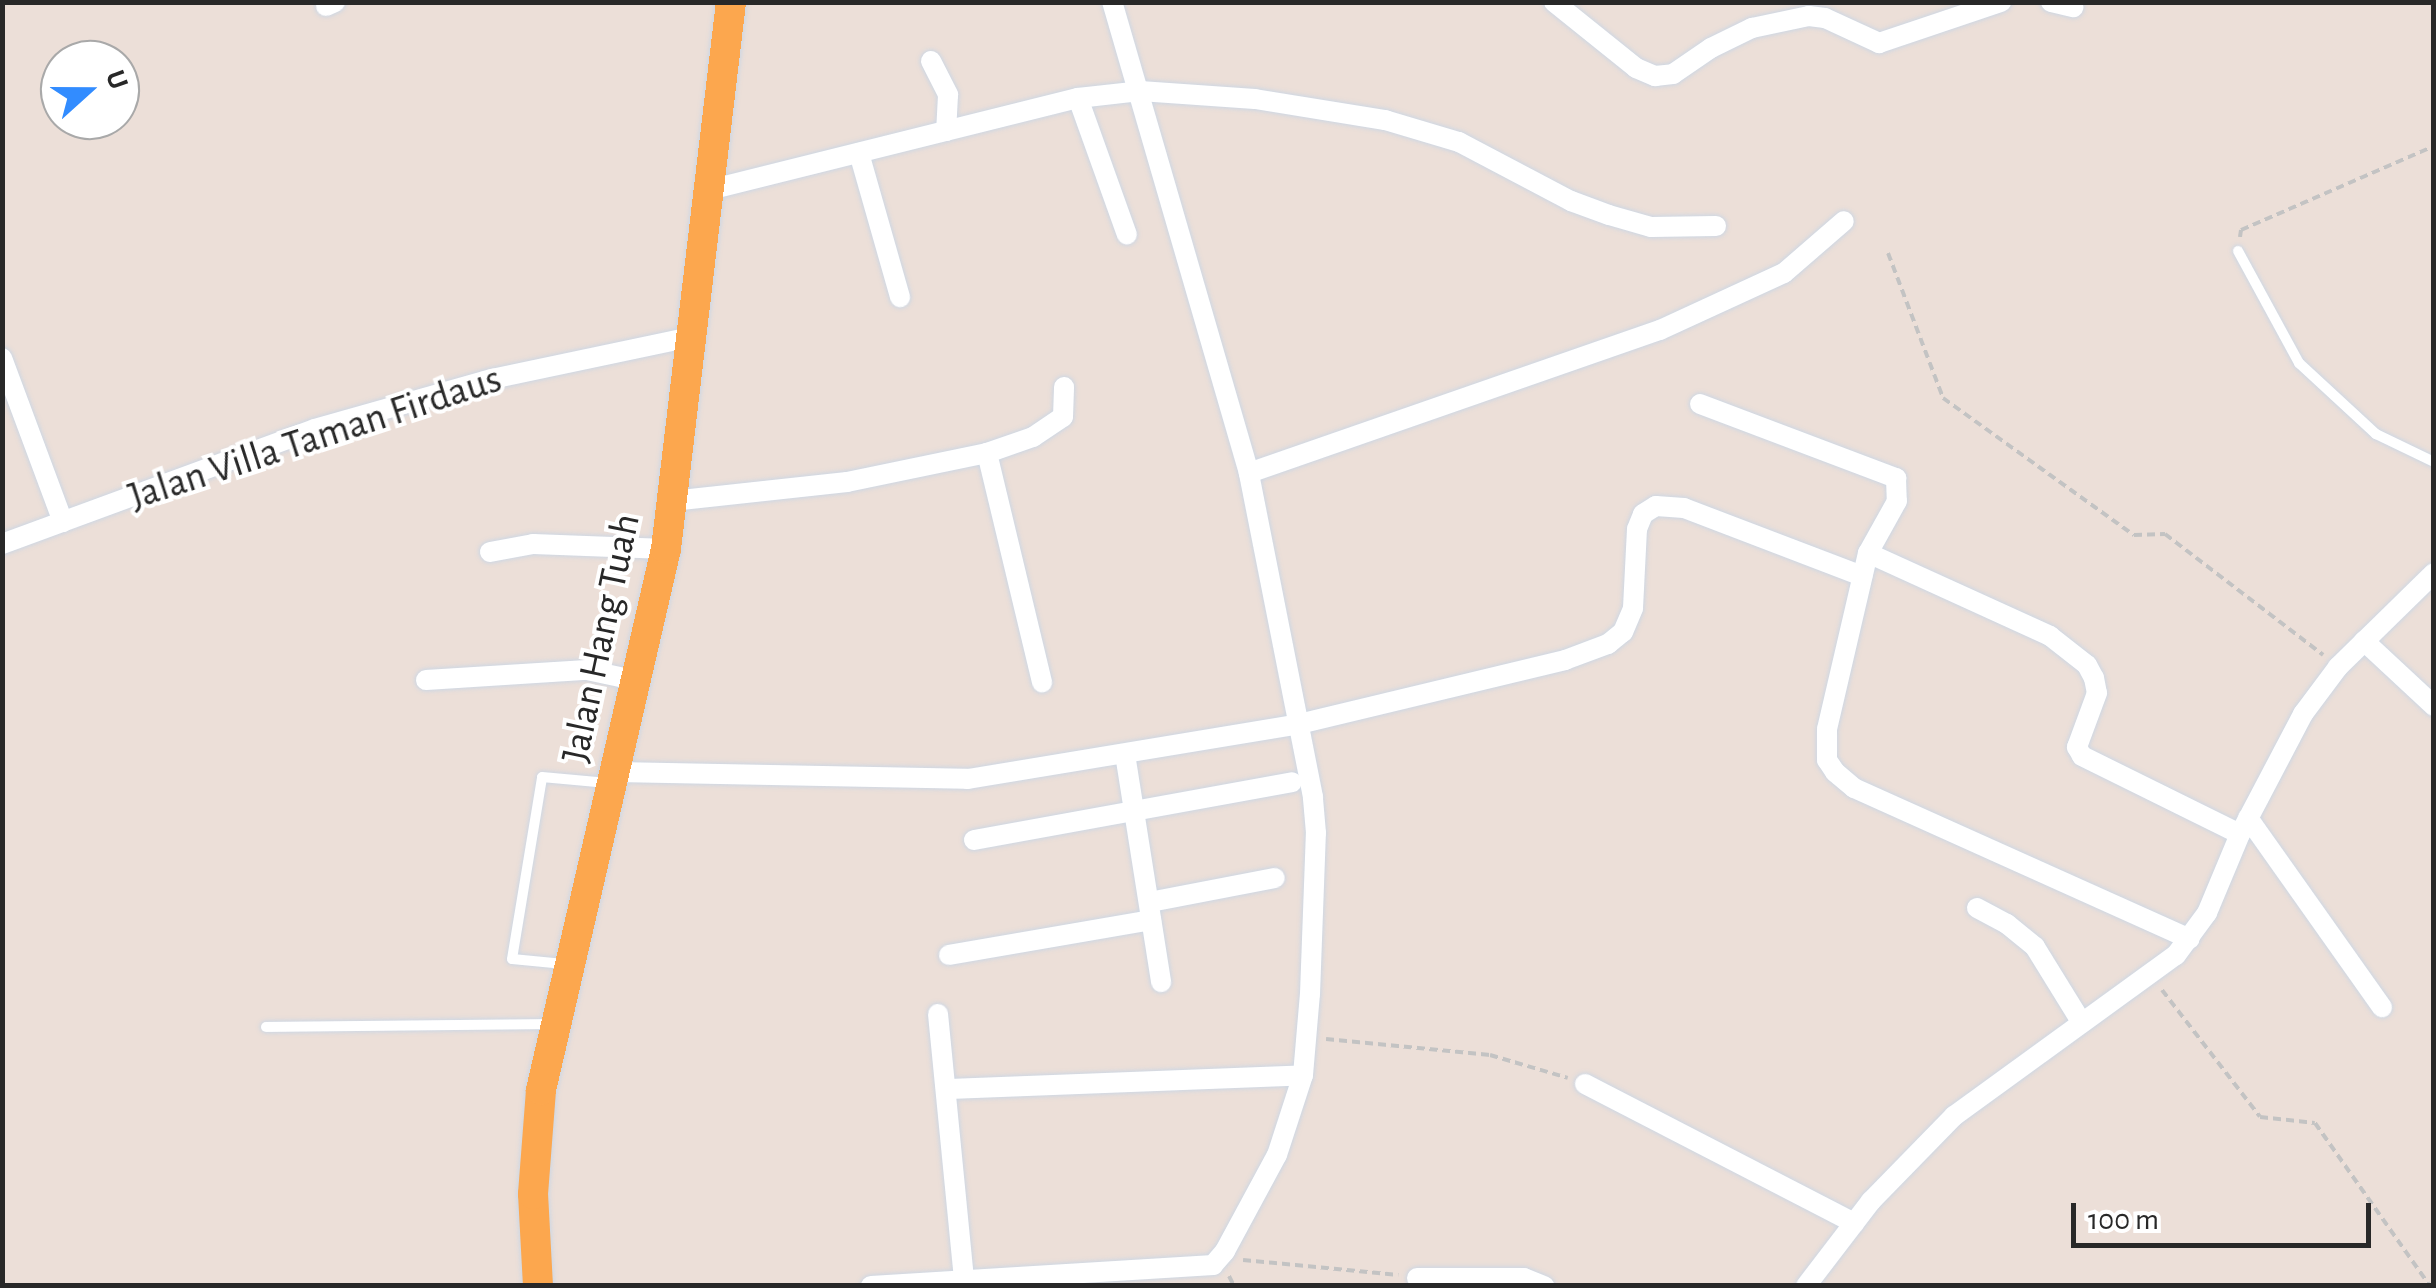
<!DOCTYPE html>
<html>
<head>
<meta charset="utf-8">
<style>
	body { margin:0 }
	#map { position:relative; width:2436px; height:1288px; overflow:hidden; background:#ecdfd8; font-family:"Alegreya Sans",sans-serif }
	div>[style] { position:absolute }
	.path>* { height:4px; margin-top:-2px; transform-origin:0; background:repeating-linear-gradient(90deg,#c3c3c3 0 8px,transparent 0 13px) }
	.roads { filter:drop-shadow(0 0 2px #ced7e3) drop-shadow(0 0 2px #ced7e3) }
	.service>* { height:10px; margin:-5px; padding:0 5px; transform-origin:5px; border-radius:5px; background:#fff }
	.minor>* { height:20px; margin:-10px; padding:0 10px; transform-origin:10px; border-radius:10px; background:#fff }
	.primary>* { height:30px; margin:-15px; padding:0 15px; transform-origin:15px; border-radius:15px; background:#fca74e }
	span { translate:-50% -50%; white-space:nowrap; text-align:center; line-height:1.15; -webkit-text-stroke:8px #fff; paint-order:stroke }
	.street-label { font-size:40px; color:#282828 }
	.frame { position:absolute; inset:0; border:5px solid #282828; pointer-events:none }
	.north { position:absolute; left:40px; top:40px; width:100px; height:100px; box-sizing:border-box; background:#fff; border:2px solid #a9a9a9; border-radius:50%; rotate:69deg; font-size:28px; font-weight:700; line-height:40px; text-align:center; color:#282828 }
	.north::after { content:''; display:block; margin:auto; width:35px; height:45px; background:#328cff; clip-path:polygon(50% 0,100% 100%,50% 72%,0 100%) }
	.scale { position:absolute; left:2071px; top:1203px; width:300px; height:45px; box-sizing:border-box; border:5px solid #282828; border-top:0; padding-left:12px; font-size:30px; line-height:35px; white-space:nowrap; color:#282828; -webkit-text-stroke:8px #fff; paint-order:stroke }
</style>
</head>
<body>
<div id="map">
	<div class="path">
		<div style="left:2240px;top:237px;width:7px;rotate:-82deg"></div>
		<div style="left:2241px;top:230px;width:210px;rotate:-23.5deg"></div>
		<div style="left:1888px;top:253px;width:155px;rotate:69.2deg"></div>
		<div style="left:1943px;top:398px;width:235px;rotate:35.7deg"></div>
		<div style="left:2134px;top:535px;width:31px;rotate:-2deg"></div>
		<div style="left:2165px;top:534px;width:199px;rotate:37.4deg"></div>
		<div style="left:2162px;top:990px;width:160px;rotate:52.3deg"></div>
		<div style="left:2260px;top:1117px;width:55px;rotate:6.2deg"></div>
		<div style="left:2315px;top:1123px;width:199px;rotate:54.8deg"></div>
		<div style="left:1326px;top:1039px;width:165px;rotate:5.6deg"></div>
		<div style="left:1490px;top:1055px;width:81px;rotate:16.4deg"></div>
		<div style="left:1243px;top:1260px;width:156px;rotate:5.5deg"></div>
		<div style="left:1229px;top:1276px;width:11px;rotate:63deg"></div>
	</div>
	<div class="roads">
		<div class="service">
			<div style="left:2238px;top:251px;width:128px;rotate:61.4deg"></div>
			<div style="left:2299px;top:363px;width:105px;rotate:42.7deg"></div>
			<div style="left:2376px;top:434px;width:64px;rotate:25.8deg"></div>
			<div style="left:564px;top:964px;width:52px;rotate:-174.5deg"></div>
			<div style="left:512px;top:959px;width:184px;rotate:-80.6deg"></div>
			<div style="left:542px;top:777px;width:66px;rotate:5.2deg"></div>
			<div style="left:266px;top:1027px;width:284px;rotate:-0.6deg"></div>
		</div>
		<div class="minor">
			<div style="left:1554px;top:2px;width:105px;rotate:38.8deg"></div>
			<div style="left:1636px;top:68px;width:21px;rotate:23deg"></div>
			<div style="left:1655px;top:76px;width:18px;rotate:-6deg"></div>
			<div style="left:1673px;top:74px;width:46px;rotate:-34.4deg"></div>
			<div style="left:1711px;top:48px;width:46px;rotate:-26deg"></div>
			<div style="left:1752px;top:28px;width:58px;rotate:-11.9deg"></div>
			<div style="left:1809px;top:16px;width:16px;rotate:7deg"></div>
			<div style="left:1825px;top:18px;width:60px;rotate:24.8deg"></div>
			<div style="left:1879px;top:43px;width:129px;rotate:-18.6deg"></div>
			<div style="left:2051px;top:2px;width:23px;rotate:13deg"></div>
			<div style="left:326px;top:6px;width:10px;rotate:-24deg"></div>
			<div style="left:931px;top:61px;width:38px;rotate:63deg"></div>
			<div style="left:948px;top:95px;width:36px;rotate:93deg"></div>
			<div style="left:1078px;top:98px;width:145px;rotate:70.3deg"></div>
			<div style="left:859px;top:153px;width:150px;rotate:74.1deg"></div>
			<div style="left:709px;top:190px;width:380px;rotate:-14deg"></div>
			<div style="left:1078px;top:98px;width:62px;rotate:-6.4deg"></div>
			<div style="left:1140px;top:91px;width:115px;rotate:4deg"></div>
			<div style="left:1255px;top:99px;width:132px;rotate:9.2deg"></div>
			<div style="left:1385px;top:120px;width:77px;rotate:16.6deg"></div>
			<div style="left:1459px;top:142px;width:127px;rotate:27.8deg"></div>
			<div style="left:1571px;top:201px;width:40px;rotate:20.2deg"></div>
			<div style="left:1609px;top:215px;width:44px;rotate:15.9deg"></div>
			<div style="left:1651px;top:227px;width:65px;rotate:-0.9deg"></div>
			<div style="left:2px;top:358px;width:175px;rotate:69.6deg"></div>
			<div style="left:1700px;top:404px;width:210px;rotate:20.7deg"></div>
			<div style="left:1896px;top:478px;width:23px;rotate:88deg"></div>
			<div style="left:1897px;top:501px;width:60px;rotate:119.1deg"></div>
			<div style="left:1868px;top:553px;width:181px;rotate:103.1deg"></div>
			<div style="left:1827px;top:729px;width:31px;rotate:90deg"></div>
			<div style="left:1827px;top:760px;width:14px;rotate:56deg"></div>
			<div style="left:1835px;top:772px;width:25px;rotate:40deg"></div>
			<div style="left:1854px;top:788px;width:368px;rotate:24.2deg"></div>
			<div style="left:987px;top:453px;width:236px;rotate:76.5deg"></div>
			<div style="left:1249px;top:473px;width:435px;rotate:-19.2deg"></div>
			<div style="left:1660px;top:330px;width:136px;rotate:-24.7deg"></div>
			<div style="left:1784px;top:273px;width:79px;rotate:-40.9deg"></div>
			<div style="left:672px;top:501px;width:176px;rotate:-6.2deg"></div>
			<div style="left:847px;top:482px;width:143px;rotate:-11.7deg"></div>
			<div style="left:987px;top:453px;width:49px;rotate:-19.2deg"></div>
			<div style="left:1033px;top:437px;width:36px;rotate:-34deg"></div>
			<div style="left:1063px;top:417px;width:30px;rotate:-88deg"></div>
			<div style="left:2px;top:544px;width:333px;rotate:-20.2deg"></div>
			<div style="left:315px;top:429px;width:184px;rotate:-15.8deg"></div>
			<div style="left:492px;top:379px;width:203px;rotate:-11.9deg"></div>
			<div style="left:490px;top:552px;width:44px;rotate:-10.5deg"></div>
			<div style="left:533px;top:544px;width:133px;rotate:2.2deg"></div>
			<div style="left:1868px;top:553px;width:200px;rotate:24.5deg"></div>
			<div style="left:2050px;top:636px;width:47px;rotate:38.1deg"></div>
			<div style="left:2087px;top:665px;width:15px;rotate:62deg"></div>
			<div style="left:2094px;top:678px;width:15px;rotate:79deg"></div>
			<div style="left:2097px;top:693px;width:58px;rotate:110.3deg"></div>
			<div style="left:2077px;top:747px;width:10px;rotate:61deg"></div>
			<div style="left:2082px;top:756px;width:176px;rotate:26.3deg"></div>
			<div style="left:2364px;top:641px;width:96px;rotate:42.9deg"></div>
			<div style="left:426px;top:680px;width:161px;rotate:-3.6deg"></div>
			<div style="left:587px;top:670px;width:48px;rotate:12deg"></div>
			<div style="left:1125px;top:754px;width:231px;rotate:81deg"></div>
			<div style="left:613px;top:772px;width:355px;rotate:1.1deg"></div>
			<div style="left:968px;top:779px;width:336px;rotate:-9.4deg"></div>
			<div style="left:1299px;top:724px;width:274px;rotate:-13.5deg"></div>
			<div style="left:1565px;top:660px;width:46px;rotate:-20.4deg"></div>
			<div style="left:1608px;top:644px;width:19px;rotate:-39deg"></div>
			<div style="left:1623px;top:632px;width:26px;rotate:-67deg"></div>
			<div style="left:1633px;top:608px;width:79px;rotate:-87.1deg"></div>
			<div style="left:1637px;top:529px;width:16px;rotate:-68deg"></div>
			<div style="left:1643px;top:514px;width:15px;rotate:-32deg"></div>
			<div style="left:1656px;top:506px;width:28px;rotate:4deg"></div>
			<div style="left:1684px;top:508px;width:191px;rotate:20.9deg"></div>
			<div style="left:2248px;top:818px;width:232px;rotate:54.7deg"></div>
			<div style="left:974px;top:840px;width:323px;rotate:-10.3deg"></div>
			<div style="left:1150px;top:902px;width:127px;rotate:-10.9deg"></div>
			<div style="left:1977px;top:908px;width:34px;rotate:28deg"></div>
			<div style="left:2007px;top:924px;width:36px;rotate:39deg"></div>
			<div style="left:2035px;top:947px;width:89px;rotate:58.3deg"></div>
			<div style="left:949px;top:955px;width:205px;rotate:-9.8deg"></div>
			<div style="left:938px;top:1014px;width:265px;rotate:84.4deg"></div>
			<div style="left:1585px;top:1084px;width:303px;rotate:27.3deg"></div>
			<div style="left:946px;top:1089px;width:357px;rotate:-2.2deg"></div>
			<div style="left:1417px;top:1278px;width:107px"></div>
			<div style="left:1524px;top:1278px;width:22px;rotate:22deg"></div>
			<div style="left:871px;top:1286px;width:343px;rotate:-3.5deg"></div>
			<div style="left:1213px;top:1265px;width:18px;rotate:-49deg"></div>
			<div style="left:1225px;top:1251px;width:109px;rotate:-61.6deg"></div>
			<div style="left:1277px;top:1155px;width:84px;rotate:-72deg"></div>
			<div style="left:1303px;top:1075px;width:81px;rotate:-85.1deg"></div>
			<div style="left:1310px;top:994px;width:161px;rotate:-87.9deg"></div>
			<div style="left:1316px;top:833px;width:36px;rotate:-95deg"></div>
			<div style="left:1313px;top:797px;width:330px;rotate:-101.2deg"></div>
			<div style="left:1249px;top:473px;width:491px;rotate:-106.2deg"></div>
			<div style="left:1806px;top:1286px;width:107px;rotate:-52.6deg"></div>
			<div style="left:1871px;top:1201px;width:119px;rotate:-45.7deg"></div>
			<div style="left:1954px;top:1116px;width:274px;rotate:-36deg"></div>
			<div style="left:2176px;top:955px;width:52px;rotate:-53.6deg"></div>
			<div style="left:2207px;top:913px;width:86px;rotate:-67.3deg"></div>
			<div style="left:2240px;top:834px;width:136px;rotate:-62.3deg"></div>
			<div style="left:2303px;top:714px;width:59px;rotate:-53.3deg"></div>
			<div style="left:2338px;top:667px;width:134px;rotate:-44.4deg"></div>
		</div>
		<div class="primary">
			<div style="left:538px;top:1286px;width:92px;rotate:-93.1deg"></div>
			<div style="left:533px;top:1194px;width:104px;rotate:-85.6deg"></div>
			<div style="left:541px;top:1090px;width:555px;rotate:-76.99deg"></div>
			<div style="left:666px;top:549px;width:551px;rotate:-83.22deg"></div>
		</div>
	</div>
	<div class="street-label">
		<span style="left:315px;top:438px;rotate:-18deg">Jalan Villa Taman Firdaus</span>
		<span style="left:601px;top:638px;rotate:-78deg">Jalan Hang Tuah</span>
	</div>
	<div class="frame"></div>
	<div class="north">U</div>
	<div class="scale">100 m</div>
</div>
</body>
</html>
